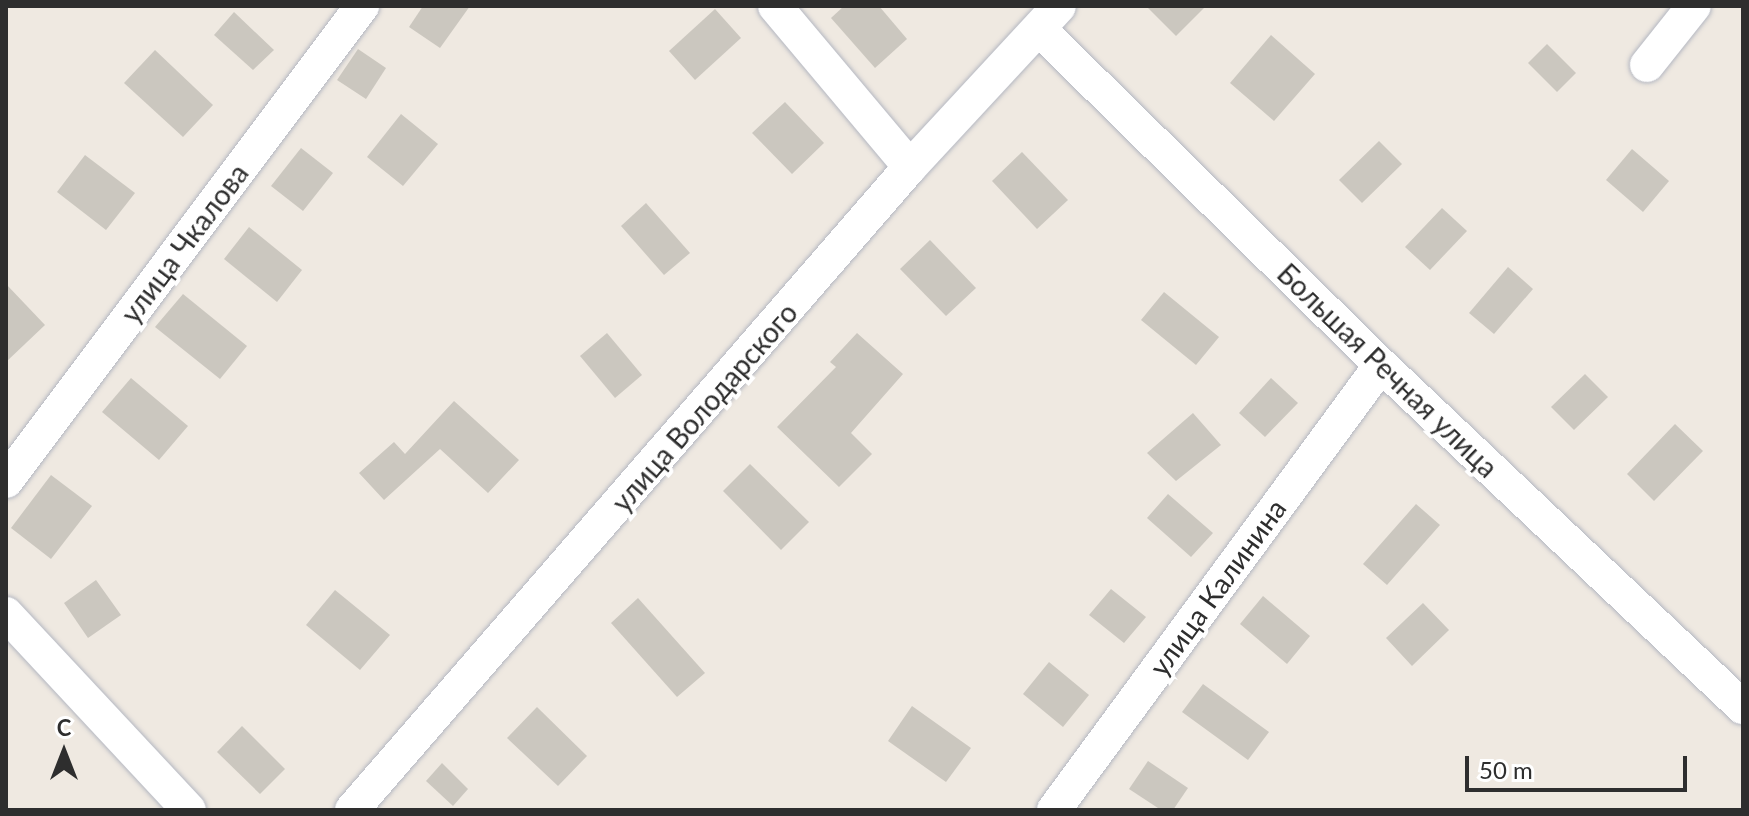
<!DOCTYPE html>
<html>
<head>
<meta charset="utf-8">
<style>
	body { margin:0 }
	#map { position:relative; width:1749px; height:816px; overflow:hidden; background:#efe9e1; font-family:Lato,sans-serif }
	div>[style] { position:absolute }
	.building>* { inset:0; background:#cbc7bf }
	.roads { filter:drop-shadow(0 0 2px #b4b7c1) drop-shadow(0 0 2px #b4b7c1) }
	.minor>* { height:34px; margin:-17px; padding:0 17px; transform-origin:17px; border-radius:17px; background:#fff }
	span { translate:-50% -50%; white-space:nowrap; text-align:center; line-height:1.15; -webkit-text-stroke:8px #fff; paint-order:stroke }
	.street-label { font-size:28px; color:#2e2e2e }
	.frame { position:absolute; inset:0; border:8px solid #2e2e2e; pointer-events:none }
	.north { position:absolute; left:24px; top:712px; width:80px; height:80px; -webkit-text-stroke:6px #fff; paint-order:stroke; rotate:0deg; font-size:22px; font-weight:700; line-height:32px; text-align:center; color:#2e2e2e }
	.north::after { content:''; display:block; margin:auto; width:28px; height:36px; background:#2e2e2e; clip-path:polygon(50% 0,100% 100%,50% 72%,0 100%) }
	.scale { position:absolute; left:1465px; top:756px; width:222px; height:36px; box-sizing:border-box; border:4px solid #2e2e2e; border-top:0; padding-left:10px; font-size:24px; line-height:28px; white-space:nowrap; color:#2e2e2e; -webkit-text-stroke:6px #fff; paint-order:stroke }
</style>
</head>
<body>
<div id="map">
	<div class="building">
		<div style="clip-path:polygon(423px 6px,470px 6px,440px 48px,409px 27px)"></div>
		<div style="clip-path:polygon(844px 6px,879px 6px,907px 39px,875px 68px,831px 18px)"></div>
		<div style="clip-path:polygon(1146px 6px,1206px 6px,1176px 36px)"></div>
		<div style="clip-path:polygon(715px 9px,741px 38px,695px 80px,669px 51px)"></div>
		<div style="clip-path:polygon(234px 12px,274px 50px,253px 70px,214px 35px)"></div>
		<div style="clip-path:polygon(1271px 35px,1315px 74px,1274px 121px,1230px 83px)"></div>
		<div style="clip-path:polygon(1547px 44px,1576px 73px,1557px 92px,1528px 63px)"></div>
		<div style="clip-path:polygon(358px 49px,386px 68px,366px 99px,337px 80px)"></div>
		<div style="clip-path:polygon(155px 50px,213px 105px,183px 137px,124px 83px)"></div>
		<div style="clip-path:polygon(785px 102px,824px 143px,792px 174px,752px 133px)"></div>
		<div style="clip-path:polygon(401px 114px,438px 144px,403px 186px,367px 157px)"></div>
		<div style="clip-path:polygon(1379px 141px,1402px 164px,1362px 203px,1339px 180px)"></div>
		<div style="clip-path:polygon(301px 148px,333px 173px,303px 211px,271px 186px)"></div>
		<div style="clip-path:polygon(1632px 149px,1669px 181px,1643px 212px,1606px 180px)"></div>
		<div style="clip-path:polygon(1022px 152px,1068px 200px,1037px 229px,992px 181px)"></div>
		<div style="clip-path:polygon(85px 155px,135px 193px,106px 230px,57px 192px)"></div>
		<div style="clip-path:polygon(646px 203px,690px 253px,664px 275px,621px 226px)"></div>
		<div style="clip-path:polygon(1442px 208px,1467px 231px,1430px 270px,1405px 247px)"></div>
		<div style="clip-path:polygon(249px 227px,302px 270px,277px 302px,224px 259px)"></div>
		<div style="clip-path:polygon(930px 240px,976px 288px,946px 316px,900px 269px)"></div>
		<div style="clip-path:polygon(1508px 267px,1533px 289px,1494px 334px,1469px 313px)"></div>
		<div style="clip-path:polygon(6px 284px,45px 325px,6px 362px)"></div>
		<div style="clip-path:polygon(1164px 292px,1219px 337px,1196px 365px,1141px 320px)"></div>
		<div style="clip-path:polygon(183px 294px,247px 346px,220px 379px,155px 327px)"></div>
		<div style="clip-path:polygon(607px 333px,642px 375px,615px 398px,580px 356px)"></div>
		<div style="clip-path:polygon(857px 333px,903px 374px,851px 433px,872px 454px,839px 487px,777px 427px,836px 367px,830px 362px)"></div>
		<div style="clip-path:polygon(1585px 374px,1608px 397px,1574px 430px,1551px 407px)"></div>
		<div style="clip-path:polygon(131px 378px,188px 426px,159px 460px,102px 412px)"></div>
		<div style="clip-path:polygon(1271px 378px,1298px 403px,1265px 437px,1239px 413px)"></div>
		<div style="clip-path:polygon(454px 401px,519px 460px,488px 493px,440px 449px,384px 500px,359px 473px,394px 442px,405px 454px)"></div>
		<div style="clip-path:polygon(1193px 413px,1221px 445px,1176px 481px,1147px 453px)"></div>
		<div style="clip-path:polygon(1675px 424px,1703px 451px,1654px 501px,1627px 474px)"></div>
		<div style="clip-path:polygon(750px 464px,809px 522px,781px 550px,723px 491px)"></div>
		<div style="clip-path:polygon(51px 475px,92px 506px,51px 559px,11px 528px)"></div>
		<div style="clip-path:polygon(1168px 494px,1213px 533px,1191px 557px,1147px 518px)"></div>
		<div style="clip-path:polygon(1416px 504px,1440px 525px,1387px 585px,1363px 564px)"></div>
		<div style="clip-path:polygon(96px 580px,121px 615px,88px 638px,64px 603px)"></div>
		<div style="clip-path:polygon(1111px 589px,1146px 617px,1124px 643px,1089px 615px)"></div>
		<div style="clip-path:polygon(335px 590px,390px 635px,360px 670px,306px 625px)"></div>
		<div style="clip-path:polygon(1263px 596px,1310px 636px,1287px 664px,1240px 624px)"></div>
		<div style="clip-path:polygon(638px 598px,705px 673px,677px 697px,611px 623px)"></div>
		<div style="clip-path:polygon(1423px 603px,1449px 630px,1412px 666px,1386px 638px)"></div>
		<div style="clip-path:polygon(1049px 662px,1089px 695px,1063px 727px,1023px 694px)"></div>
		<div style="clip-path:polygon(1203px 684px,1269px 732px,1248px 760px,1182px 712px)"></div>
		<div style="clip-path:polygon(912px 706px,971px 748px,946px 782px,888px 741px)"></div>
		<div style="clip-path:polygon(537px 707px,587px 756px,558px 786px,507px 738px)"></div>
		<div style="clip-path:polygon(242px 726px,285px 769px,260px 794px,217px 752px)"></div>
		<div style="clip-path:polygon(1148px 761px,1188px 788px,1173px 810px,1161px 810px,1129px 789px)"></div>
		<div style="clip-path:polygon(442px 763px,468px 789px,453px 806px,426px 781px)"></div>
	</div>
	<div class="roads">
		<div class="minor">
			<div style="left:775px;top:6px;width:210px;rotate:50deg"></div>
			<div style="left:1039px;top:29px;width:479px;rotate:44.5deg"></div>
			<div style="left:1381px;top:365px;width:498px;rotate:43.4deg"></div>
			<div style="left:1647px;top:65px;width:75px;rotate:-51.5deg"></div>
			<div style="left:6px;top:481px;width:594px;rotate:-53.15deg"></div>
			<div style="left:6px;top:614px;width:268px;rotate:47deg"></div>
			<div style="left:352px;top:810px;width:851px;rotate:-49.05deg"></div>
			<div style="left:910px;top:167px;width:219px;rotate:-47.2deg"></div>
			<div style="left:1054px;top:810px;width:552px;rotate:-53.69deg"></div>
		</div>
	</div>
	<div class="street-label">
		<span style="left:184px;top:243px;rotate:-53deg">улица Чкалова</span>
		<span style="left:1388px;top:370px;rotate:44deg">Большая Речная улица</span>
		<span style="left:704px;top:407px;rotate:-49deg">улица Володарского</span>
		<span style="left:1217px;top:587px;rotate:-54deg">улица Калинина</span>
	</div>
	<div class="frame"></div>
	<div class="north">С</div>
	<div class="scale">50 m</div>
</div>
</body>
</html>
